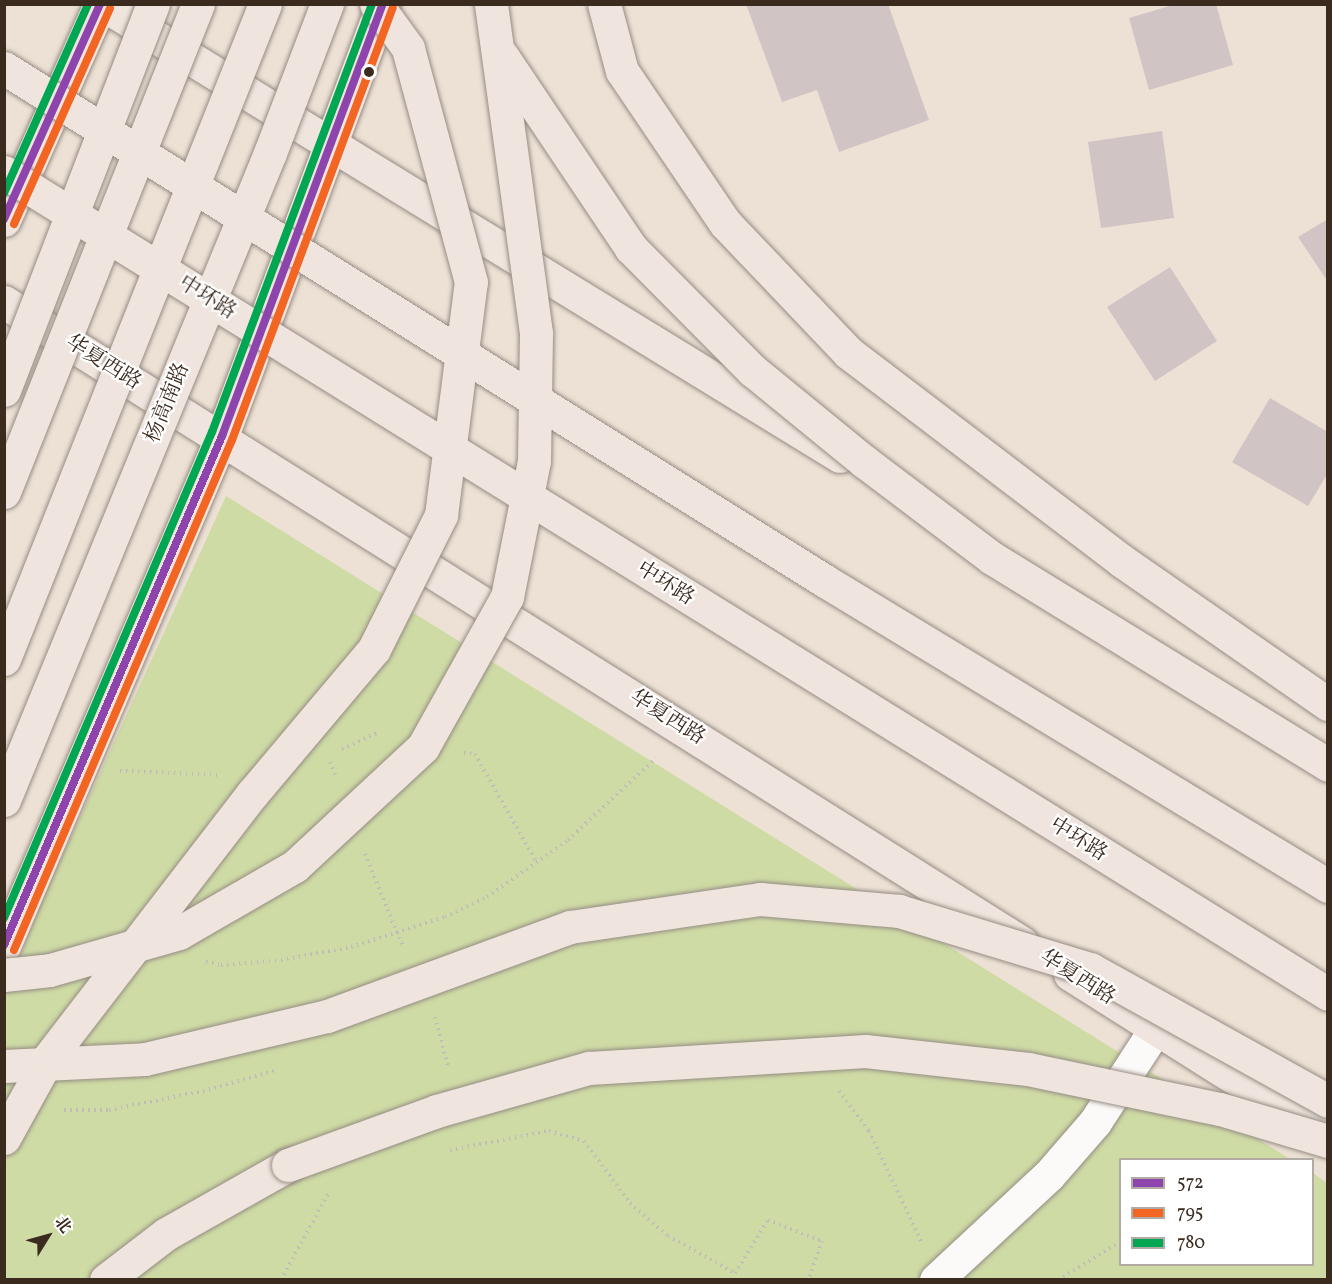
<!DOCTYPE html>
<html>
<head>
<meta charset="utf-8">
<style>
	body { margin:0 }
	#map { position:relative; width:1332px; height:1284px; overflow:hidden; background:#ede1d5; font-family:Vollkorn,"Noto Serif SC",serif }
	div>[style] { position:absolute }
	.green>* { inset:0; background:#cfdba5 }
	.building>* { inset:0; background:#d1c4c4 }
	.path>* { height:4px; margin-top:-2px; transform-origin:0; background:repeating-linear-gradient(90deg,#c0bcb8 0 1.5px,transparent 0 6px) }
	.roads { filter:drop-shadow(0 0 2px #958c84) drop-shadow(0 0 2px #958c84) }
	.street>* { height:33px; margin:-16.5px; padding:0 16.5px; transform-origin:16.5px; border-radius:16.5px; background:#fcfaf9 }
	.primary>* { height:33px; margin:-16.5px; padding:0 16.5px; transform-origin:16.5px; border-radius:16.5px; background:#efe5de }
	.highway>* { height:33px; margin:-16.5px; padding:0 16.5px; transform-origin:16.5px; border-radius:16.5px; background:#efe5de }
	.bridges { filter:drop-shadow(0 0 2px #958c84) drop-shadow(0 0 2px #958c84) }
	.primary-bridge>* { height:33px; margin:-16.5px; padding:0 16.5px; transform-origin:16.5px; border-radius:16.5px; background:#efe5de }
	.highway-bridge>* { height:33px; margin:-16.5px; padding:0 16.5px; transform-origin:16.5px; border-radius:16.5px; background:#efe5de }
	.bus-1>* { height:8px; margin:-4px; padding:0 4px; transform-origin:4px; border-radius:4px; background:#8e44ad }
	.bus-2>* { height:8px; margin:-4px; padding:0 4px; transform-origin:4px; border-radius:4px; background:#f26522 }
	.bus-3>* { height:8px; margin:-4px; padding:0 4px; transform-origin:4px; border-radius:4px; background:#00a651 }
	.dots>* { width:16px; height:16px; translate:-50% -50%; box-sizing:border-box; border:3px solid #fff; border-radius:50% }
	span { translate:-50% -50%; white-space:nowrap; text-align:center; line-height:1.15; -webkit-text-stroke:4.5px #fff; paint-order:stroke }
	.street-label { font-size:21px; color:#3b2a1e }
	.frame { position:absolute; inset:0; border:6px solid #3b2a1e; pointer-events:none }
	.legend { position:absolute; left:1119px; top:1158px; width:195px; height:108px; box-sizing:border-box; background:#fff; border:2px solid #b1aaa5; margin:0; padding:8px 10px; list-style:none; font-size:18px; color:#3b2a1e }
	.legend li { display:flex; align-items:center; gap:12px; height:30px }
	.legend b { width:30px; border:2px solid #b1aaa5 }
	.north { position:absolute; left:18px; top:1206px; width:60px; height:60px; -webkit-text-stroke:4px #fff; paint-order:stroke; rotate:53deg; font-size:16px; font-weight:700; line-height:24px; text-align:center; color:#3b2a1e }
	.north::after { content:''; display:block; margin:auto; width:21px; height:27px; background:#3b2a1e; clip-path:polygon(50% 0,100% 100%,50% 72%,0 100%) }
</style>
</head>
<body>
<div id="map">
	<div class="green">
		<div style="clip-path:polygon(226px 496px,1290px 1159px,1120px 1160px,1120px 1264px,1312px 1264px,1313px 1173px,1327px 1183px,1327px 1279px,5px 1279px,4px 997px,45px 894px)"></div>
	</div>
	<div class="building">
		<div style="clip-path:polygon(746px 4px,888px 4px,929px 120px,839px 152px,817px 90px,782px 102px)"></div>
		<div style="clip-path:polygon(1176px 4px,1216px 4px,1233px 65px,1149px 90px,1129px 18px)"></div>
		<div style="clip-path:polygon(1162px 131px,1174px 218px,1101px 228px,1088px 142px)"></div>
		<div style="clip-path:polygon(1328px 219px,1328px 282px,1298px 237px)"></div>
		<div style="clip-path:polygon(1170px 267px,1217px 341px,1155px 381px,1107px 307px)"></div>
		<div style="clip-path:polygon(1270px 398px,1328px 432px,1328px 473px,1308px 506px,1232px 462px)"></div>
	</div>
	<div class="path">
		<div style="left:342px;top:749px;width:41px;rotate:-24.7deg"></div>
		<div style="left:464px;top:753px;width:11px;rotate:5deg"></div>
		<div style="left:475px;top:754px;width:125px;rotate:60.4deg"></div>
		<div style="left:330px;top:762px;width:16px;rotate:68deg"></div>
		<div style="left:120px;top:771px;width:98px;rotate:2.3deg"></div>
		<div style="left:365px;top:854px;width:100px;rotate:67.8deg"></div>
		<div style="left:206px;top:962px;width:15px;rotate:11deg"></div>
		<div style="left:221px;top:965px;width:60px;rotate:-4.8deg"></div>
		<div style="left:281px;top:960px;width:71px;rotate:-10.5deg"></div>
		<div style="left:351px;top:947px;width:99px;rotate:-17.7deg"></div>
		<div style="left:445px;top:917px;width:47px;rotate:-25.5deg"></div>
		<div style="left:487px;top:897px;width:99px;rotate:-35.1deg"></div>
		<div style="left:568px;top:840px;width:120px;rotate:-43deg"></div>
		<div style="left:435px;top:1017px;width:52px;rotate:75.4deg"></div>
		<div style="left:839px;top:1091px;width:50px;rotate:53.1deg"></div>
		<div style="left:869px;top:1131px;width:122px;rotate:64.7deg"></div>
		<div style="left:64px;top:1110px;width:45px"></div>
		<div style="left:109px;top:1110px;width:96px;rotate:-11.4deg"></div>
		<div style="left:203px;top:1091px;width:74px;rotate:-15.7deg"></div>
		<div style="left:450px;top:1150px;width:101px;rotate:-10.9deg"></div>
		<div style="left:549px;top:1131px;width:36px;rotate:16deg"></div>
		<div style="left:584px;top:1141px;width:77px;rotate:53.4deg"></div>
		<div style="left:630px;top:1203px;width:50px;rotate:41deg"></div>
		<div style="left:668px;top:1236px;width:77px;rotate:28.9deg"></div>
		<div style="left:735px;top:1273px;width:62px;rotate:-58.1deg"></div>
		<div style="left:768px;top:1220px;width:58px;rotate:21.3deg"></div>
		<div style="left:822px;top:1241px;width:41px;rotate:109.7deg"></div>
		<div style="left:281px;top:1280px;width:102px;rotate:-61.4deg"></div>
		<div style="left:1058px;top:1280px;width:73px;rotate:-31.5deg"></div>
	</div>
	<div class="roads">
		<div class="street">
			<div style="left:936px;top:1280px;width:154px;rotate:-42.9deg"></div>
			<div style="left:1049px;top:1175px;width:70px;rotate:-49deg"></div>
			<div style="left:1095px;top:1122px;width:112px;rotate:-57deg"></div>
		</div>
		<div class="primary">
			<div style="left:102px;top:4px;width:865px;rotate:31.49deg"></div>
			<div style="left:4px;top:220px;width:236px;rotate:-66deg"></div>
			<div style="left:4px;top:302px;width:1203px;rotate:32.2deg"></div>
			<div style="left:4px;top:946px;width:555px;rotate:-66.86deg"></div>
			<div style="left:222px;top:436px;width:461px;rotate:-69.6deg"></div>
			<div style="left:1070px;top:974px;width:303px;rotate:32.3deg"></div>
		</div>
		<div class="highway">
			<div style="left:604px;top:4px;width:69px;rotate:75deg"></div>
			<div style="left:622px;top:71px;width:184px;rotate:55.9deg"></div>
			<div style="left:725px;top:223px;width:180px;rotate:46.4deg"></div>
			<div style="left:849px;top:353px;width:343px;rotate:37.3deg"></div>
			<div style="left:1122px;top:561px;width:251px;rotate:34.8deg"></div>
			<div style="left:106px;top:1280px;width:76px;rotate:-37.5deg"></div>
			<div style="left:166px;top:1234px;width:140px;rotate:-29.5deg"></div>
		</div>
	</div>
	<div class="bridges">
		<div class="primary-bridge">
			<div style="left:4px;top:390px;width:414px;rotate:-68.9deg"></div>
			<div style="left:4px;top:800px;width:700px;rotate:-67.65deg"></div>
			<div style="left:270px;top:153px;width:160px;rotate:-69.1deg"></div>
		</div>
		<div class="highway-bridge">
			<div style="left:502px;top:56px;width:231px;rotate:56.1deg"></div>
			<div style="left:631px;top:248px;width:172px;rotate:45.2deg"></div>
			<div style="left:752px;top:370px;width:146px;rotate:39.2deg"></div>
			<div style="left:865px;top:462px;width:159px;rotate:37.1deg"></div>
			<div style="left:992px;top:558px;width:395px;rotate:31.6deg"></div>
			<div style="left:4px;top:68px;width:968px;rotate:32deg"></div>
			<div style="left:825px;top:581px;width:588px;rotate:31.23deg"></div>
			<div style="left:4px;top:172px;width:1558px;rotate:31.83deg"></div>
			<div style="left:4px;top:492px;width:525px;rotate:-68.32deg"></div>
			<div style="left:4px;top:659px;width:705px;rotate:-68.27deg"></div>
			<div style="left:4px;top:975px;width:46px;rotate:-6.2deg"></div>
			<div style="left:50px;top:970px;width:134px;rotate:-16deg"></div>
			<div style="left:179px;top:933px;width:134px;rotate:-30deg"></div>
			<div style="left:295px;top:866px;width:175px;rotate:-42.9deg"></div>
			<div style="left:423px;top:747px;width:172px;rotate:-60.8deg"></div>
			<div style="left:507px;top:597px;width:139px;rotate:-78.8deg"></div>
			<div style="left:534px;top:461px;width:128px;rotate:-89.1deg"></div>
			<div style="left:536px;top:333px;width:332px;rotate:-97.8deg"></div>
			<div style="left:4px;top:1066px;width:141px;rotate:-2.8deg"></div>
			<div style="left:145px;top:1059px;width:187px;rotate:-13.3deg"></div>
			<div style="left:327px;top:1016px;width:259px;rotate:-20.1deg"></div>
			<div style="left:570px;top:927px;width:192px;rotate:-8.4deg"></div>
			<div style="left:760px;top:899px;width:140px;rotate:4.9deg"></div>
			<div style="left:899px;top:911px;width:200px;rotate:16.9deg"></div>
			<div style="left:1090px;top:969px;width:272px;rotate:29deg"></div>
			<div style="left:4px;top:1138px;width:89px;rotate:-61.1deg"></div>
			<div style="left:47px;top:1060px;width:336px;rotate:-52.4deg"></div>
			<div style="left:252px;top:794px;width:189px;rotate:-49.9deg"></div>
			<div style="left:374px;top:649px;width:150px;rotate:-63.4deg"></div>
			<div style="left:441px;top:515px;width:235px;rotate:-82.7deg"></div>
			<div style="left:471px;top:282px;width:242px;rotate:-105.1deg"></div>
			<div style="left:408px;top:48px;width:54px;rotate:-126deg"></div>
			<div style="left:288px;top:1165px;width:158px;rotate:-19.9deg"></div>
			<div style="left:437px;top:1111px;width:158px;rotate:-15.8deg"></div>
			<div style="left:589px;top:1068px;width:277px;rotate:-3.5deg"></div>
			<div style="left:865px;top:1051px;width:164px;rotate:6.3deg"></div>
			<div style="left:1028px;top:1069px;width:196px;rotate:11.8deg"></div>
			<div style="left:1220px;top:1109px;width:113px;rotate:16.5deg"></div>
		</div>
	</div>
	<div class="bus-1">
		<div style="left:4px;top:219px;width:235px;rotate:-65.9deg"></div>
		<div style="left:4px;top:945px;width:554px;rotate:-66.81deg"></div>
		<div style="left:222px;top:436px;width:461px;rotate:-69.6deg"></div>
	</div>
	<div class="bus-2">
		<div style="left:14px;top:224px;width:236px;rotate:-66deg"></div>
		<div style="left:14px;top:950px;width:555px;rotate:-66.86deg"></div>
		<div style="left:232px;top:440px;width:461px;rotate:-69.6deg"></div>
	</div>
	<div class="bus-3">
		<div style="left:4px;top:193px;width:207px;rotate:-66deg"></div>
		<div style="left:4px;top:918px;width:529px;rotate:-66.83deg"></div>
		<div style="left:212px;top:432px;width:457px;rotate:-69.5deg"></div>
	</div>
	<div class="dots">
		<div style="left:369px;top:72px;background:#3b2a1e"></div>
	</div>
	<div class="street-label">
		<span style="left:207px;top:298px;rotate:32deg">中环路</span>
		<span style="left:103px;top:363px;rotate:32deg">华夏西路</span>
		<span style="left:168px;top:403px;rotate:-68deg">杨高南路</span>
		<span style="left:665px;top:584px;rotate:32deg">中环路</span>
		<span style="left:667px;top:718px;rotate:32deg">华夏西路</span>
		<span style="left:1078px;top:840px;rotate:32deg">中环路</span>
		<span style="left:1077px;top:978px;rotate:32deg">华夏西路</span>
	</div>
	<div class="frame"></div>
	<ul class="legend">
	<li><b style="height:8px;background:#8e44ad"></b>572</li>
	<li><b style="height:8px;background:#f26522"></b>795</li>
	<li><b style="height:8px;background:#00a651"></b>780</li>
	</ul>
	<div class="north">北</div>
</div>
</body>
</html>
